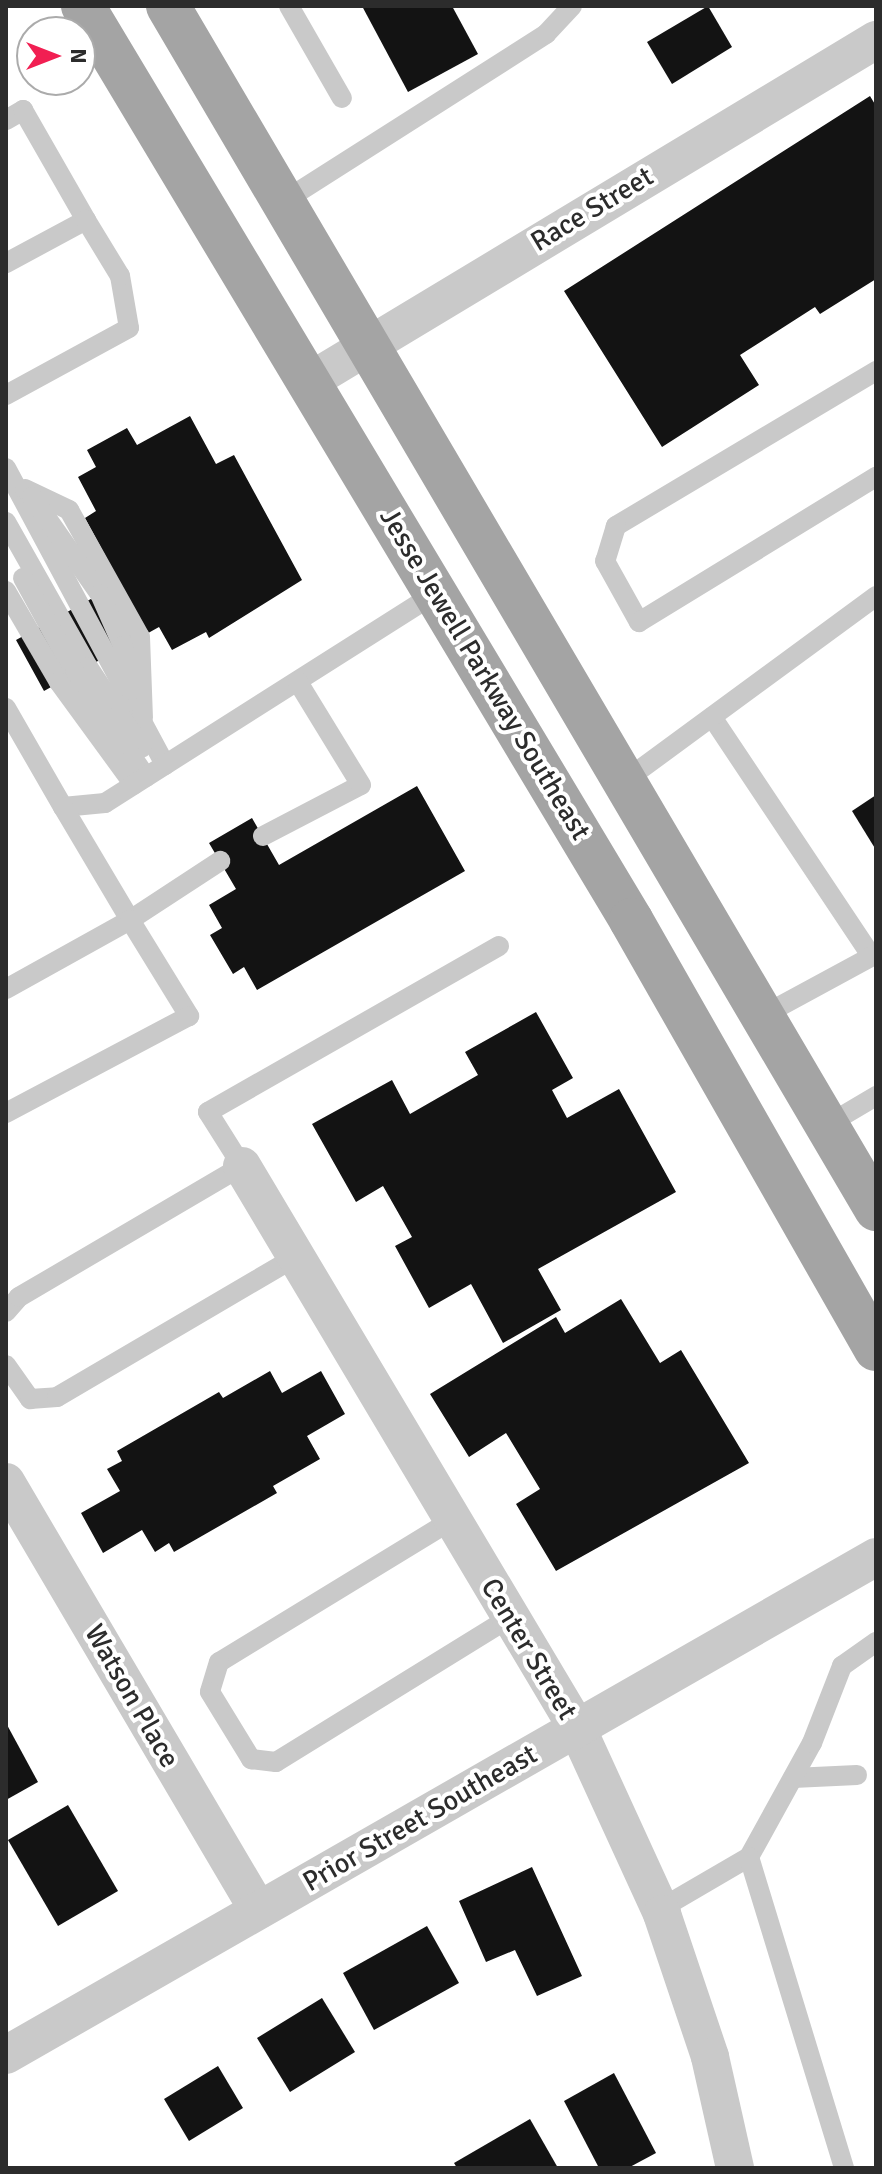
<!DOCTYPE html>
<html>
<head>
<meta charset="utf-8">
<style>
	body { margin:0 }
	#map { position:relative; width:882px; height:2174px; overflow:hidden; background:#fff; font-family:Signika,sans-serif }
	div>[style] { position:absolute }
	.building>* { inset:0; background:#131313 }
	.lane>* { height:20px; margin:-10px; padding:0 10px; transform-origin:10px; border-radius:10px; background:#c9c9c9 }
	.street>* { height:38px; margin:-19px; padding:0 19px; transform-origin:19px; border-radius:19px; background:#c9c9c9 }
	.primary>* { height:44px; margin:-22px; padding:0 22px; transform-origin:22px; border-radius:22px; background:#a4a4a4 }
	span { translate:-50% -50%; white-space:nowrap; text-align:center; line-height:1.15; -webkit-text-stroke:8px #fff; paint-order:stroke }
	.street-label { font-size:28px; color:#2c2c2c }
	.frame { position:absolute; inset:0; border:8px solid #2c2c2c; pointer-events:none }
	.north { position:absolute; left:16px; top:16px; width:80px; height:80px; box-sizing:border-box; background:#fff; border:2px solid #ababab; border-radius:50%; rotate:90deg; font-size:22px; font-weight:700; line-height:32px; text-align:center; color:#2c2c2c }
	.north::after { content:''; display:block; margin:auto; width:28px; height:36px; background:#f11f52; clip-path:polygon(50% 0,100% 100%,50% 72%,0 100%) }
</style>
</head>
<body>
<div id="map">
	<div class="building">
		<div style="clip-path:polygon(362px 6px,452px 6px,478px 54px,408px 92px)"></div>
		<div style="clip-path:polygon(708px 6px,732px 47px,672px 84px,647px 42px)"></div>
		<div style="clip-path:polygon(870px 96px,876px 106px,876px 279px,820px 314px,815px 307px,740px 355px,759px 385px,662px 447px,564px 291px)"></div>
		<div style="clip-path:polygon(190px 416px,216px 464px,234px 455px,302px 580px,209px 638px,206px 632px,172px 650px,159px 627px,44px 691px,16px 640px,120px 583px,85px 518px,96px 511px,78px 477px,96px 467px,87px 450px,127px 428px,137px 445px)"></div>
		<div style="clip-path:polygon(417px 786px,465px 871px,257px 990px,244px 967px,233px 974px,210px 935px,222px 928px,209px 905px,236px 889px,209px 843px,252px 818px,279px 865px)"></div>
		<div style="clip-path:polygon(876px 795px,876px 850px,852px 811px)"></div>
		<div style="clip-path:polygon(536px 1012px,573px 1078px,552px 1090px,567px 1118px,619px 1089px,676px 1192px,538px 1269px,561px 1310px,503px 1343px,471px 1284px,429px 1308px,395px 1246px,412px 1237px,383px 1186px,356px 1202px,312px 1124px,392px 1080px,410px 1114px,478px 1075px,465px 1052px)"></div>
		<div style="clip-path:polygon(621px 1299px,660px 1363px,681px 1350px,749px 1463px,556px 1571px,516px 1504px,540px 1489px,506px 1433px,469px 1457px,430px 1394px,556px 1317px,565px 1333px)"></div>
		<div style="clip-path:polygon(270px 1371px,282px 1393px,321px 1371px,345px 1414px,307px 1436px,320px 1459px,273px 1486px,277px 1493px,174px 1552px,169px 1543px,155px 1552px,142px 1530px,103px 1553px,81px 1513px,120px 1491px,107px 1469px,122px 1461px,117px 1451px,219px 1392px,223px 1398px)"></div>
		<div style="clip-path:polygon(6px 1723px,38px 1782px,6px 1800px)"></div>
		<div style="clip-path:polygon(68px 1805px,118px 1891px,58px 1926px,8px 1840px)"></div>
		<div style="clip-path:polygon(532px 1867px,582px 1976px,537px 1996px,515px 1950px,486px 1962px,459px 1901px)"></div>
		<div style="clip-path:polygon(427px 1926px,459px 1983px,374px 2030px,343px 1973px)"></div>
		<div style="clip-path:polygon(322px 1998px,355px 2052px,290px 2092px,257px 2038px)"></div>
		<div style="clip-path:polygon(218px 2066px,243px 2108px,189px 2141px,164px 2099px)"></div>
		<div style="clip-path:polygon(614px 2073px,656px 2153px,628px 2168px,599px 2168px,564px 2101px)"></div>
		<div style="clip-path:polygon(530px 2119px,558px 2168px,457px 2168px,454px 2163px)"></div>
	</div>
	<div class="lane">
		<div style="left:289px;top:6px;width:106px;rotate:60.1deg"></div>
		<div style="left:6px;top:120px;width:20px;rotate:-30deg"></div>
		<div style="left:23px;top:110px;width:127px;rotate:60.2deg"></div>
		<div style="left:86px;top:220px;width:91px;rotate:151.7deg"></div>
		<div style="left:284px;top:201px;width:311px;rotate:-32.5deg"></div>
		<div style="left:546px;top:34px;width:38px;rotate:-47deg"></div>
		<div style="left:876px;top:371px;width:303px;rotate:149.2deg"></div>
		<div style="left:616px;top:526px;width:37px;rotate:107deg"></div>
		<div style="left:605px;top:561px;width:70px;rotate:60.9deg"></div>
		<div style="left:639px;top:622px;width:278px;rotate:-31.5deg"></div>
		<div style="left:6px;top:395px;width:140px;rotate:-28.6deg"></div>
		<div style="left:129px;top:328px;width:53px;rotate:-99.8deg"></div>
		<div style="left:120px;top:276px;width:66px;rotate:-121.3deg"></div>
		<div style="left:6px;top:468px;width:337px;rotate:61.8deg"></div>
		<div style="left:25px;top:489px;width:49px;rotate:25.5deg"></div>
		<div style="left:69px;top:510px;width:145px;rotate:60.8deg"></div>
		<div style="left:140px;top:637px;width:81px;rotate:87.9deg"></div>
		<div style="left:32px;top:497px;width:118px;rotate:55deg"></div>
		<div style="left:100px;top:594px;width:57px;rotate:66.1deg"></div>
		<div style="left:123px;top:646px;width:45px;rotate:79.7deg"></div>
		<div style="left:6px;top:522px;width:167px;rotate:60.5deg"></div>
		<div style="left:88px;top:667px;width:97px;rotate:56.3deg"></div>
		<div style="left:23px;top:578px;width:108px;rotate:61.3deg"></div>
		<div style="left:75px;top:673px;width:126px;rotate:55.7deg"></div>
		<div style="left:6px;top:591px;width:105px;rotate:59.8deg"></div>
		<div style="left:59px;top:682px;width:127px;rotate:53.9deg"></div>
		<div style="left:6px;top:708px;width:114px;rotate:60.1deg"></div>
		<div style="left:63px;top:807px;width:42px;rotate:-5.4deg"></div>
		<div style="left:105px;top:803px;width:392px;rotate:-32.4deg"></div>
		<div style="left:712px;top:717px;width:286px;rotate:56.3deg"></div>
		<div style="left:623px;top:782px;width:314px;rotate:-36.3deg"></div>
		<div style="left:63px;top:807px;width:131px;rotate:59.3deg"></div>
		<div style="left:130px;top:920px;width:108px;rotate:-33.2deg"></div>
		<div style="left:263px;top:836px;width:110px;rotate:-27.5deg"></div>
		<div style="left:361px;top:785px;width:121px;rotate:-121.5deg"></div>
		<div style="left:6px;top:989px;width:142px;rotate:-29.1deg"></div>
		<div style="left:130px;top:920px;width:113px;rotate:58.4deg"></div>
		<div style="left:189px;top:1016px;width:207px;rotate:152.1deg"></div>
		<div style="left:762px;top:1016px;width:130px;rotate:-28.5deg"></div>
		<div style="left:827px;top:1125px;width:57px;rotate:-30.6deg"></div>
		<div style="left:6px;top:1312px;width:20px;rotate:-49deg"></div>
		<div style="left:19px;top:1297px;width:259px;rotate:-30.4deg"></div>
		<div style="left:242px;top:1166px;width:64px;rotate:-122.2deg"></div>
		<div style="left:208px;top:1112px;width:335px;rotate:-29.7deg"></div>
		<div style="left:6px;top:1365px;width:42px;rotate:54.8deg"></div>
		<div style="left:30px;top:1399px;width:27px;rotate:-4deg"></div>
		<div style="left:57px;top:1397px;width:277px;rotate:-30.4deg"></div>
		<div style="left:452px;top:1520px;width:273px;rotate:148.6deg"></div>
		<div style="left:219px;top:1662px;width:31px;rotate:107deg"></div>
		<div style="left:210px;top:1692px;width:79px;rotate:58.5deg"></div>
		<div style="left:251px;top:1759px;width:25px;rotate:7deg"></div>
		<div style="left:276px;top:1762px;width:276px;rotate:-31.7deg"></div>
		<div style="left:793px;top:1778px;width:64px;rotate:-2.7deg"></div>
		<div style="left:749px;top:1857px;width:130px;rotate:-61.1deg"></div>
		<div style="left:812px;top:1743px;width:83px;rotate:-68.7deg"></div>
		<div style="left:842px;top:1666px;width:42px;rotate:-35.2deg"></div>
		<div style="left:660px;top:1909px;width:103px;rotate:-30.3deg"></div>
		<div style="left:749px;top:1857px;width:325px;rotate:73deg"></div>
	</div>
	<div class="street">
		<div style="left:310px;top:381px;width:661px;rotate:-31.07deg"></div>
		<div style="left:242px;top:1166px;width:654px;rotate:59.2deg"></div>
		<div style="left:577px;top:1728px;width:205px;rotate:65.4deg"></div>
		<div style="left:662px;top:1914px;width:151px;rotate:71.4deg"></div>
		<div style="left:710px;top:2057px;width:114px;rotate:77.3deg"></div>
		<div style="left:6px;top:1482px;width:497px;rotate:59.5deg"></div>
		<div style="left:6px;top:2055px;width:1002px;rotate:-29.79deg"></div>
	</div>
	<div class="primary">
		<div style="left:83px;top:6px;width:1066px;rotate:59.05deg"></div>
		<div style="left:631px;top:920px;width:494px;rotate:60.3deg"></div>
		<div style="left:168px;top:6px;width:1396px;rotate:59.52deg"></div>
	</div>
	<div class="street-label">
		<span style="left:592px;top:209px;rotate:-31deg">Race Street</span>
		<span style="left:485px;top:674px;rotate:59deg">Jesse Jewell Parkway Southeast</span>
		<span style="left:529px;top:1649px;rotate:59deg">Center Street</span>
		<span style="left:132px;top:1696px;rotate:60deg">Watson Place</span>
		<span style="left:420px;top:1818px;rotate:-30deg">Prior Street Southeast</span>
	</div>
	<div class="frame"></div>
	<div class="north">N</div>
</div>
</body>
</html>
